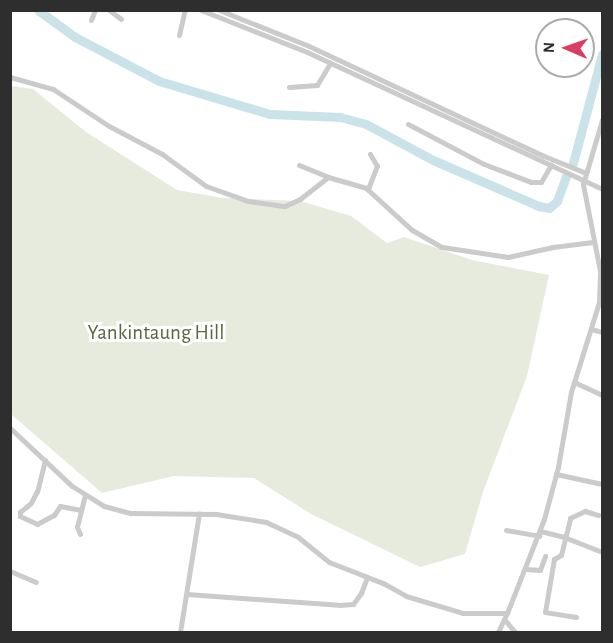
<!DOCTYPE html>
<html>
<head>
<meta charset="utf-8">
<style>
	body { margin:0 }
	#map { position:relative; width:613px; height:643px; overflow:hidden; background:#fff; font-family:"Alegreya Sans",sans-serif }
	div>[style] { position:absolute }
	.green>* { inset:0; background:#e7ebdd }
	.river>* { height:9px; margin:-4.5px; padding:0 4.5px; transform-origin:4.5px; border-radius:4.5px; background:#cae3e9 }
	.minor>* { height:5px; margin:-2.5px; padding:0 2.5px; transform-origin:2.5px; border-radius:2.5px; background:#cbcbcb }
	span { translate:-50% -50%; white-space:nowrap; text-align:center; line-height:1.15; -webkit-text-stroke:6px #fff; paint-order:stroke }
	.park-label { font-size:21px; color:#59673e }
	.frame { position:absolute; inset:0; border:12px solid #2e2e2e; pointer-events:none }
	.north { position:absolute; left:535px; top:18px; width:60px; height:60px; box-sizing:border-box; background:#fff; border:2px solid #ababab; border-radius:50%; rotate:272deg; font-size:16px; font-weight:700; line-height:24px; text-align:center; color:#2e2e2e }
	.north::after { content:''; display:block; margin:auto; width:21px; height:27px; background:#da3c64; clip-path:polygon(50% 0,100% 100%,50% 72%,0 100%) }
</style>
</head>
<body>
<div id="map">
	<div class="green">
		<div style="clip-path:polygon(11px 86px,33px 89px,86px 132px,177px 190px,223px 198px,300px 201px,351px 216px,387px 243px,404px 237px,472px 260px,549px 275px,527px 376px,483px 492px,465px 554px,420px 567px,311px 514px,254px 478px,174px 476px,102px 493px,11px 414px)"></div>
	</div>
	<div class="river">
		<div style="left:38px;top:10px;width:46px;rotate:36.1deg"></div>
		<div style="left:75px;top:37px;width:95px;rotate:27.6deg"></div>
		<div style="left:159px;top:81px;width:116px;rotate:16.6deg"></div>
		<div style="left:270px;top:114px;width:70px;rotate:2.5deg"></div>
		<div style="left:340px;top:117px;width:27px;rotate:15deg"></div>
		<div style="left:366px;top:124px;width:76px;rotate:28.2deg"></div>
		<div style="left:433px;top:160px;width:116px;rotate:23.5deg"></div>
		<div style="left:539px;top:206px;width:10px;rotate:11deg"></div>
		<div style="left:549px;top:208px;width:11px;rotate:-41deg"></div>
		<div style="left:557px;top:201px;width:27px;rotate:-70deg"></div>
		<div style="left:573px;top:163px;width:113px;rotate:-75.1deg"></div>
	</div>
	<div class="minor">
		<div style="left:109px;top:10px;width:15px;rotate:37deg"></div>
		<div style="left:201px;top:10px;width:114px;rotate:21.6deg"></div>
		<div style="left:307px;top:52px;width:325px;rotate:24.9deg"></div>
		<div style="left:219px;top:10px;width:97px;rotate:21.8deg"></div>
		<div style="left:309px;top:46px;width:259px;rotate:25.1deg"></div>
		<div style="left:544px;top:156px;width:45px;rotate:22deg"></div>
		<div style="left:91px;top:20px;width:11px;rotate:-68deg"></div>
		<div style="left:179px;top:35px;width:26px;rotate:-77deg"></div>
		<div style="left:10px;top:77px;width:45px;rotate:15.6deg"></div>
		<div style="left:53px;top:89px;width:67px;rotate:33.5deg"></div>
		<div style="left:109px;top:126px;width:60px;rotate:27.8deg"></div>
		<div style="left:162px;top:154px;width:54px;rotate:36deg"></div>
		<div style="left:206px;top:186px;width:45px;rotate:19.7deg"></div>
		<div style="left:248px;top:201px;width:37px;rotate:8deg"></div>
		<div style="left:285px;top:206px;width:17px;rotate:-25deg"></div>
		<div style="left:300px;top:199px;width:36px;rotate:-38deg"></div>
		<div style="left:328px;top:177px;width:40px;rotate:16deg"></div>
		<div style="left:366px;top:188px;width:62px;rotate:42.4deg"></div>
		<div style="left:412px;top:230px;width:34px;rotate:30deg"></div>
		<div style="left:442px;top:247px;width:67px;rotate:8.6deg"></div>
		<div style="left:508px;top:257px;width:46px;rotate:-12.5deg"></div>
		<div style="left:553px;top:247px;width:40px;rotate:-7.1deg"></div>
		<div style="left:289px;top:87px;width:28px;rotate:-4deg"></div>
		<div style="left:317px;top:85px;width:26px;rotate:-59deg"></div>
		<div style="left:408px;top:124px;width:86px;rotate:27.8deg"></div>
		<div style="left:484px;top:164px;width:50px;rotate:21deg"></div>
		<div style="left:531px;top:182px;width:10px"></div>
		<div style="left:541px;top:182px;width:20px;rotate:-60deg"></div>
		<div style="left:299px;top:165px;width:31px;rotate:22deg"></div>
		<div style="left:368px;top:189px;width:25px;rotate:-69deg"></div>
		<div style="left:377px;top:166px;width:14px;rotate:-120deg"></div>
		<div style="left:591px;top:329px;width:11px;rotate:15deg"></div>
		<div style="left:574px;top:382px;width:31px;rotate:25deg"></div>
		<div style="left:10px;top:428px;width:85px;rotate:43.1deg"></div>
		<div style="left:72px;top:486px;width:38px;rotate:32deg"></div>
		<div style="left:104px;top:506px;width:28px;rotate:15deg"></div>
		<div style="left:131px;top:513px;width:85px;rotate:0.7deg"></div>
		<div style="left:216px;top:514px;width:51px;rotate:9.1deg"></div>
		<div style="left:266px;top:522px;width:35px;rotate:25deg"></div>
		<div style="left:298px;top:537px;width:40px;rotate:39deg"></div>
		<div style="left:329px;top:562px;width:58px;rotate:21.3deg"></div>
		<div style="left:383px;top:583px;width:26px;rotate:29deg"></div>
		<div style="left:406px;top:596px;width:59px;rotate:16.6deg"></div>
		<div style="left:463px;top:613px;width:44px"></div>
		<div style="left:507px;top:613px;width:101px;rotate:-68.5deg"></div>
		<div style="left:544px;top:519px;width:54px;rotate:-74.9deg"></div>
		<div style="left:558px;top:467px;width:76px;rotate:-80.2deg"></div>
		<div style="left:571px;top:392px;width:94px;rotate:-72.7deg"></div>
		<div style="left:599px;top:302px;width:31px;rotate:-88deg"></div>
		<div style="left:600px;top:271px;width:89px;rotate:-101.1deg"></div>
		<div style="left:583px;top:184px;width:67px;rotate:-73.5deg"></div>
		<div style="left:45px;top:460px;width:32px;rotate:104deg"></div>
		<div style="left:37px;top:491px;width:13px;rotate:117deg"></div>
		<div style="left:31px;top:503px;width:14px;rotate:141deg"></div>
		<div style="left:20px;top:512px;width:4px;rotate:90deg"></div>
		<div style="left:20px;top:516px;width:19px;rotate:25deg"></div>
		<div style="left:37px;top:524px;width:19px;rotate:-28deg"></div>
		<div style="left:54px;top:515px;width:11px;rotate:-56deg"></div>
		<div style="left:60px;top:506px;width:20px;rotate:11deg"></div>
		<div style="left:556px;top:474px;width:47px;rotate:12.3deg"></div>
		<div style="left:506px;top:530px;width:34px;rotate:10deg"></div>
		<div style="left:540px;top:531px;width:25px;rotate:14deg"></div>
		<div style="left:564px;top:537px;width:41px;rotate:21.5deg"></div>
		<div style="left:80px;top:534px;width:8px;rotate:-113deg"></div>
		<div style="left:77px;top:527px;width:32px;rotate:-76deg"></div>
		<div style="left:526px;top:569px;width:14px;rotate:4deg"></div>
		<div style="left:540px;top:570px;width:15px;rotate:-70deg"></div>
		<div style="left:10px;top:571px;width:28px;rotate:23deg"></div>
		<div style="left:187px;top:594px;width:152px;rotate:4.1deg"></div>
		<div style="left:339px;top:605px;width:14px;rotate:-4deg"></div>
		<div style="left:353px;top:604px;width:14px;rotate:-54deg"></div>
		<div style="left:361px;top:593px;width:17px;rotate:-69deg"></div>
		<div style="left:576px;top:617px;width:31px;rotate:-171deg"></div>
		<div style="left:545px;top:612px;width:54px;rotate:-80.4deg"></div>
		<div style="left:554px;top:559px;width:8px;rotate:-30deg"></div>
		<div style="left:561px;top:555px;width:38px;rotate:-76deg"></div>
		<div style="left:570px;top:518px;width:17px;rotate:-25deg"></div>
		<div style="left:585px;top:511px;width:14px;rotate:17deg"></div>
		<div style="left:504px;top:619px;width:17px;rotate:50deg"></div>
		<div style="left:180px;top:632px;width:120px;rotate:-80.9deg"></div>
		<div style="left:498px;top:632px;width:21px;rotate:-65deg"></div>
	</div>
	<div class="park-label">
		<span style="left:156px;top:333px">Yankintaung Hill</span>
	</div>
	<div class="frame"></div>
	<div class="north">N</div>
</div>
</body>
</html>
